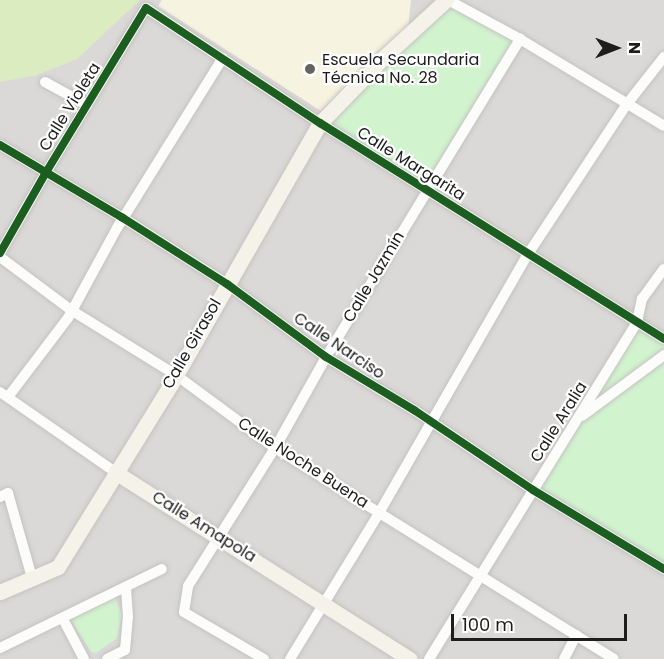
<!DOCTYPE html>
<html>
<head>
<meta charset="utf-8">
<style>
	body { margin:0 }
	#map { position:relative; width:664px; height:659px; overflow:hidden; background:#ece9e5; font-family:Poppins,sans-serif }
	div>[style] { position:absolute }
	.residential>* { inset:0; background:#dbd9d7 }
	.education>* { inset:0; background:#f6f3e0 }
	.grass>* { inset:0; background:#dcecc1 }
	.park>* { inset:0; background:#d1f4ce }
	.roads { filter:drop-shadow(0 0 2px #c4c3c1) drop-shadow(0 0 2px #c4c3c1) }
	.street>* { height:10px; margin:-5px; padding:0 5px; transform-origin:5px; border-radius:5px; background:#fcfcfb }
	.secondary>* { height:15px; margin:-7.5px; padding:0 7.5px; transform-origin:7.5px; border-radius:7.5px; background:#f4f2e9 }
	.cycleway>* { height:8px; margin:-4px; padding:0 4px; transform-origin:4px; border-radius:4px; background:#1b5e20 }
	.dots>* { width:16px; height:16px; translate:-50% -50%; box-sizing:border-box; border:3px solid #fff; border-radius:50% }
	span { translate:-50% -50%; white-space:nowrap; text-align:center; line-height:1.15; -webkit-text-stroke:4.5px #fff; paint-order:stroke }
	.poi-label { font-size:16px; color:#1d1d1d }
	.left { translate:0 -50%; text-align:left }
	.street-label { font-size:16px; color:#1d1d1d }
	.north { position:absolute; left:586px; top:18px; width:60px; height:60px; -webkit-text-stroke:4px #fff; paint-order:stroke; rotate:90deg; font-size:16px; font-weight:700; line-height:24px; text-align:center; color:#1d1d1d }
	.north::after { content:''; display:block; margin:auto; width:21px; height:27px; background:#1d1d1d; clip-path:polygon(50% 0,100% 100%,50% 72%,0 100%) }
	.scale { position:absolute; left:451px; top:614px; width:176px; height:27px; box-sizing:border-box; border:3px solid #1d1d1d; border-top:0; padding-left:8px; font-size:18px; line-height:21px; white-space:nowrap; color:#1d1d1d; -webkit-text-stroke:4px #fff; paint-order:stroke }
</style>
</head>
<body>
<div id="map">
	<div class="residential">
		<div style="clip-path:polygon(0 0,664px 0,664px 659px,0 659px)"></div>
	</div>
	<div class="education">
		<div style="clip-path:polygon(162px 0,411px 0,408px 28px,321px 111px,158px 6px)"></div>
	</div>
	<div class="grass">
		<div style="clip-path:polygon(0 0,140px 0,77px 59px,37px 75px,0 82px)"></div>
	</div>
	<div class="park">
		<div style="clip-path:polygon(448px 2px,516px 36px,427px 190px,320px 123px)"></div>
		<div style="clip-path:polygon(637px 322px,664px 339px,664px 565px,533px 490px)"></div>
		<div style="clip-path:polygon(114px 596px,122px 614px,117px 638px,96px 653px,91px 652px,71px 620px,75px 614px)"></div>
	</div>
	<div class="roads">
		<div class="street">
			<div style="left:448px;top:0;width:82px;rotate:28.4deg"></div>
			<div style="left:520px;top:39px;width:168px;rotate:31.1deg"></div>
			<div style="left:45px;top:82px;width:48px;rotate:28.7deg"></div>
			<div style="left:0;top:145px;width:143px;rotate:30.7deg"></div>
			<div style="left:123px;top:218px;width:123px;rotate:32.4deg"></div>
			<div style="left:227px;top:284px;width:123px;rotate:36.4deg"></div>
			<div style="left:326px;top:357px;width:103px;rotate:31.1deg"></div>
			<div style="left:414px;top:410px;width:143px;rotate:33.9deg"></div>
			<div style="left:533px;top:490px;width:153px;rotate:31.1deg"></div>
			<div style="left:0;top:253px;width:91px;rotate:-60.3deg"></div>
			<div style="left:45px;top:174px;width:194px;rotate:-58.7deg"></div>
			<div style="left:146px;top:8px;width:209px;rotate:33.5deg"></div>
			<div style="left:320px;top:123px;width:406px;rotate:32.1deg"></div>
			<div style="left:0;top:257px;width:89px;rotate:36.7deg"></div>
			<div style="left:71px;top:310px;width:123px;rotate:31.8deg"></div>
			<div style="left:176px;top:375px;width:123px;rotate:36.4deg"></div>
			<div style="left:275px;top:448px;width:399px;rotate:31.9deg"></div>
			<div style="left:0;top:392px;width:140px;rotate:34.8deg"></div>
			<div style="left:8px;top:397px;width:99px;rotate:-52.8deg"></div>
			<div style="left:68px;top:318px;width:102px;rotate:-61.4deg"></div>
			<div style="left:117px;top:228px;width:200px;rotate:-58.1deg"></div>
			<div style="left:582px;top:416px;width:102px;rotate:-36.6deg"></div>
			<div style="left:0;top:497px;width:9px;rotate:-27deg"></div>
			<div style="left:8px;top:493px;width:88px;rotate:74.2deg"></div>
			<div style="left:63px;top:619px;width:45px;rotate:62.3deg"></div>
			<div style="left:0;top:648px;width:180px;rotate:-26deg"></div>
			<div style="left:107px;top:659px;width:20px;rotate:-27deg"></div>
			<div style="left:125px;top:650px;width:33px;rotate:-85deg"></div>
			<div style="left:128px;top:617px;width:30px;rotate:-94deg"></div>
			<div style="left:264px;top:659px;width:93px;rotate:-149.6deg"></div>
			<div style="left:184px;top:612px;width:26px;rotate:-81deg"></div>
			<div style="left:188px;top:586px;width:163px;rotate:-57.8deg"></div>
			<div style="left:275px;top:448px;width:104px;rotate:-60.7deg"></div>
			<div style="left:326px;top:357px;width:373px;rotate:-58.6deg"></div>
			<div style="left:290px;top:659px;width:171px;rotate:-58.6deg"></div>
			<div style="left:379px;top:513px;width:299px;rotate:-60.1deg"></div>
			<div style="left:528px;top:254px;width:180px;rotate:-56.6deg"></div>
			<div style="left:627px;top:104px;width:60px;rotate:-51.8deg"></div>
			<div style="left:429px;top:659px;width:396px;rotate:-58.3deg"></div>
			<div style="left:637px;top:322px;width:24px;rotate:-78deg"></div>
			<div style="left:642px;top:299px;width:37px;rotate:-54deg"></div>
			<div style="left:564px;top:659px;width:27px;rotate:-63deg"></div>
		</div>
		<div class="secondary">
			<div style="left:115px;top:472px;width:349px;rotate:32.4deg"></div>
			<div style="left:0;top:592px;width:63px;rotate:-23.3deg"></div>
			<div style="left:58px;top:567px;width:215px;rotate:-58.3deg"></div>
			<div style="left:171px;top:384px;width:301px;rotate:-60.3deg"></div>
			<div style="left:320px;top:123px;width:91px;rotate:-45.9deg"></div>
			<div style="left:383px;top:58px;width:86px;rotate:-42.6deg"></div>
		</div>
	</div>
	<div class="cycleway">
		<div style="left:0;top:145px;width:143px;rotate:30.7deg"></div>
		<div style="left:123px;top:218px;width:123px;rotate:32.4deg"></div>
		<div style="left:227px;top:284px;width:123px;rotate:36.4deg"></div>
		<div style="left:326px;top:357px;width:103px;rotate:31.1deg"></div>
		<div style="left:414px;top:410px;width:143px;rotate:33.9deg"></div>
		<div style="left:533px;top:490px;width:153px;rotate:31.1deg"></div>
		<div style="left:0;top:253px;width:91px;rotate:-60.3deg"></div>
		<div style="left:45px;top:174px;width:194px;rotate:-58.7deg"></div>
		<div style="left:146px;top:8px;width:209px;rotate:33.5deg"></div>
		<div style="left:320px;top:123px;width:406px;rotate:32.1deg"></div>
	</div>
	<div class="dots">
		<div style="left:310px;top:69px;background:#656463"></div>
	</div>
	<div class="poi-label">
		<span class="left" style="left:322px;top:69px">Escuela Secundaria<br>Técnica No. 28</span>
	</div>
	<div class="street-label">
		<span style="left:70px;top:107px;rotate:-58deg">Calle Violeta</span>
		<span style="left:411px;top:164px;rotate:32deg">Calle Margarita</span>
		<span style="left:374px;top:277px;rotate:-59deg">Calle Jazmín</span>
		<span style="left:192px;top:344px;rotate:-60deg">Calle Girasol</span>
		<span style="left:339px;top:346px;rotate:34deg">Calle Narciso</span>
		<span style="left:559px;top:422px;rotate:-58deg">Calle Aralia</span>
		<span style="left:303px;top:463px;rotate:33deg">Calle Noche Buena</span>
		<span style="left:204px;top:527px;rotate:32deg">Calle Amapola</span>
	</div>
	<div class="north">N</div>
	<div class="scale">100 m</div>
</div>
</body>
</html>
